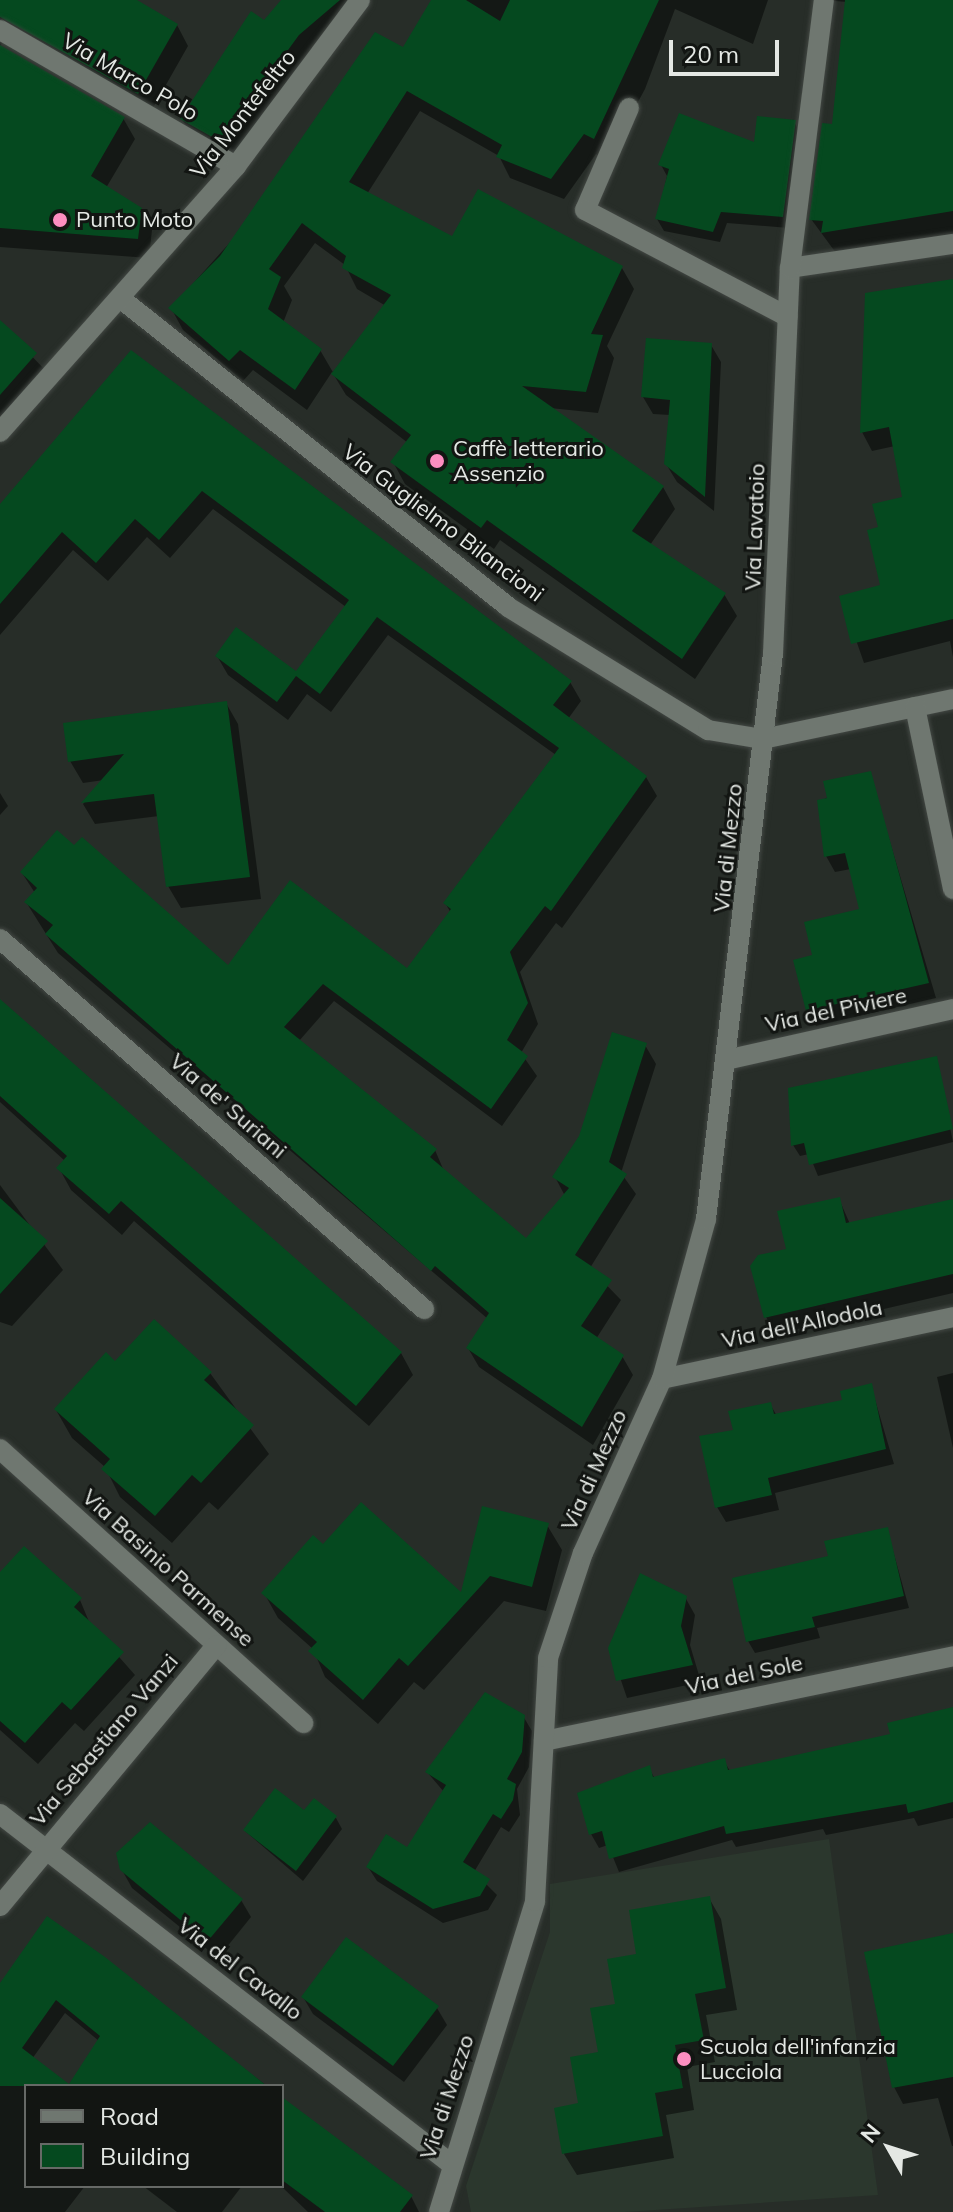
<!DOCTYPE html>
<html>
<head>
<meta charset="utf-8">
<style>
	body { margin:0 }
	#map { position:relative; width:953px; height:2212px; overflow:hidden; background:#272d28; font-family:Mulish,sans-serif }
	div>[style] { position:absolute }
	.built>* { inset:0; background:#2b372d }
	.shadow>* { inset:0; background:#0007 }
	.building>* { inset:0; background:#05491f }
	.roads { filter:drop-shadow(0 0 2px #434844) drop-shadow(0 0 2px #434844) }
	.minor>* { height:20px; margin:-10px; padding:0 10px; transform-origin:10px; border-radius:10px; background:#6f7770 }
	.dots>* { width:22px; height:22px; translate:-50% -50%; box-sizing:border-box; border:4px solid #121512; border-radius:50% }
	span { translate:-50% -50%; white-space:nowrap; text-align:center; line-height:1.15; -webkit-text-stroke:6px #121512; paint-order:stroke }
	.street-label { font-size:22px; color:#e4e8e4 }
	.poi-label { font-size:22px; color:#e4e8e4 }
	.left { translate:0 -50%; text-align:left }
	.legend { position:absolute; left:24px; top:2084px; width:260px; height:104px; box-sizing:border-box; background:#121512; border:2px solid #666966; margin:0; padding:10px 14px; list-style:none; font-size:24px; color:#e4e8e4 }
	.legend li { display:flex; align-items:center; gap:16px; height:40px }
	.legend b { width:40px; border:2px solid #666966 }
	.north { position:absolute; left:849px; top:2108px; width:80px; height:80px; -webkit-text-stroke:6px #121512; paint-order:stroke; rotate:309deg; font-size:22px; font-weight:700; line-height:32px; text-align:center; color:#e4e8e4 }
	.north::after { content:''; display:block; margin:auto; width:28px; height:36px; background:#e4e8e4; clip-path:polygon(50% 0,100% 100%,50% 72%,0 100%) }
	.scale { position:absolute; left:669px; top:40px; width:110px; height:36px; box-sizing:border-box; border:4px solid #e4e8e4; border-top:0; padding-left:10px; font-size:24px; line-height:28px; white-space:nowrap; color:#e4e8e4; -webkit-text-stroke:6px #121512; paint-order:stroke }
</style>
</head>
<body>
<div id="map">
	<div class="built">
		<div style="clip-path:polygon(829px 1839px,878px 2195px,625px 2212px,471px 2212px,466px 2186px,550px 1932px,550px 1884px)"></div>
	</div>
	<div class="shadow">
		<div style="clip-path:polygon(0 0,133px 0,177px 25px,188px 46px,150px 113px,6px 38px,0 46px)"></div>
		<div style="clip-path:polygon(283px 0,357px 0,234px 163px,194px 140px,182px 119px)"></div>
		<div style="clip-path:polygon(evenodd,433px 0,768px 0,753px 44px,675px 9px,645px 89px,607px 159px,596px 154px,564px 199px,510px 178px,499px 156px,420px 111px,367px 194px,452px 239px,622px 268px,634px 289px,607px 346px,614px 358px,598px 413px,550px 408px,663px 487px,675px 509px,650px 545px,724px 594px,737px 616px,695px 679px,500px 540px,494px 549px,405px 484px,393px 462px,408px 443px,346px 395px,332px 372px,307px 410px,253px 370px,243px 381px,183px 330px,171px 308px,404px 49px,433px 0,315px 243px,345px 265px,357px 289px,386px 306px,334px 374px,320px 350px,283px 323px,292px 300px,284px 286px,315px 243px)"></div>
		<div style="clip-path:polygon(823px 0,953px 0,953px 235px,836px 253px,811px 219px,834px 126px,847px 2px)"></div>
		<div style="clip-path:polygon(0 47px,123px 118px,135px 139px,106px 188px,141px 209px,152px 230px,149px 258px,0 247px)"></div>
		<div style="clip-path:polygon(794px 122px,801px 134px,789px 228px,727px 223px,720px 242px,664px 231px,657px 219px,667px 176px,661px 165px,756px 145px)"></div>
		<div style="clip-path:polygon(953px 281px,953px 657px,950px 641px,864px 663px,841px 597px,883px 587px,880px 529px,905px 499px,895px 446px,872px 451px,862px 432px)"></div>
		<div style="clip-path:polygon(0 323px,46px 371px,0 421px)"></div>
		<div style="clip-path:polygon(711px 345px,721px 362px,714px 511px,677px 482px,666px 464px,670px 415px,653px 414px,643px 397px)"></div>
		<div style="clip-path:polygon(131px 353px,570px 682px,581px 701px,568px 719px,646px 777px,657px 796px,562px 928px,556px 923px,520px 972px,538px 1024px,521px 1053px,537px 1076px,502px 1126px,334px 1001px,299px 1041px,435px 1150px,444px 1171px,526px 1241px,565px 1196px,555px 1177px,645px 1045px,656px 1064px,621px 1173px,636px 1194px,590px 1268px,621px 1300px,596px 1339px,622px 1356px,633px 1375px,593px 1445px,479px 1367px,468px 1348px,488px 1319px,58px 953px,26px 902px,35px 893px,22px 873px,228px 968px,408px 970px,451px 913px,445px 903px,556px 755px,388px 635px,331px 712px,307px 694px,288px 720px,228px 675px,217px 656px,297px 674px,346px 607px,213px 509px,170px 558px,147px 537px,108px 581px,73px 550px,0 635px,0 507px)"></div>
		<div style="clip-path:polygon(226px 703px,238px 724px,261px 899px,181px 908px,168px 886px,159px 816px,95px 824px,83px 804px,104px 780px,83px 783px,70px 761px)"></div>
		<div style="clip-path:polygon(870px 774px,936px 998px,816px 1026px,807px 1011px,814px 956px,861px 911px,851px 869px,835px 872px,826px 856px,819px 802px)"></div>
		<div style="clip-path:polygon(0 793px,8px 806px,0 815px)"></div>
		<div style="clip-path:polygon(0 1000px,401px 1353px,413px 1375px,369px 1426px,134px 1221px,122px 1235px,71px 1190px,59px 1168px,65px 1161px,0 1102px)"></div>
		<div style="clip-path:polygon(936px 1058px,953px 1142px,818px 1176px,809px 1154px,800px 1156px,793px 1145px)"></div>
		<div style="clip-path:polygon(0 1185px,63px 1270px,12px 1326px,0 1322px)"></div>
		<div style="clip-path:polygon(839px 1199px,850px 1224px,953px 1202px,953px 1293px,776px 1334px,766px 1317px,788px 1251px)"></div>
		<div style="clip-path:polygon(116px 1364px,210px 1373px,269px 1454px,218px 1510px,209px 1502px,172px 1543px,120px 1497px,105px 1467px,72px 1438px,56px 1410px)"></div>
		<div style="clip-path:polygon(953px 1373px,953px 1448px,937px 1377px)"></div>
		<div style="clip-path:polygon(871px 1386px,894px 1464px,775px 1493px,779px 1510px,726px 1522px,717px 1507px,735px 1431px,770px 1404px,777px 1416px,845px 1401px)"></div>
		<div style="clip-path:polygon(547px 1525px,562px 1550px,546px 1611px,504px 1601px,424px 1690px,414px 1682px,378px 1724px,325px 1677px,313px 1649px,278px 1618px,264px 1593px,323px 1547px,462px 1596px)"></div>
		<div style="clip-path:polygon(887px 1529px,909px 1608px,817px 1628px,820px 1638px,755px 1653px,748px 1641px,830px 1558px)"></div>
		<div style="clip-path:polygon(0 1575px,80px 1600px,90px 1624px,135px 1675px,84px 1731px,75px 1723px,38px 1764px,0 1730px)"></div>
		<div style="clip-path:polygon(685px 1597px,695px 1615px,690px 1645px,701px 1682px,627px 1698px,610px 1648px)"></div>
		<div style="clip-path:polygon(953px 1709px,953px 1818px,918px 1826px,914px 1818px,826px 1835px,823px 1829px,736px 1847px,732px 1840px,619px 1872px,608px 1845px,599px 1848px,591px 1834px,649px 1768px,655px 1779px,724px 1761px,730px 1771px,892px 1735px)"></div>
		<div style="clip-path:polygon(523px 1716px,532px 1731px,529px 1767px,517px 1789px,520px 1815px,509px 1832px,501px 1827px,474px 1872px,497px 1895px,488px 1910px,443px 1923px,377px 1881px,368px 1867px,408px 1850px,444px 1792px,427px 1772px)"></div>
		<div style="clip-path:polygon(305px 1813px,336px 1818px,342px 1829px,303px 1881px,245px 1831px)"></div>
		<div style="clip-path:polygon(122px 1870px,241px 1900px,251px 1917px,218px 1958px,132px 1888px)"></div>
		<div style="clip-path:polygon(709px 1898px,721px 1919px,737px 2010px,706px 2015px,715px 2062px,687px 2067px,694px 2110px,666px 2115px,674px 2158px,577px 2175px,564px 2154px,639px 1956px)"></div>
		<div style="clip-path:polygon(47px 1919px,267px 2086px,70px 2086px,99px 2041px,65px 2013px,32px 2059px,69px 2086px,26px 2086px,26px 2186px,85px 2186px,65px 2212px,0 2212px,0 1993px)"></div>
		<div style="clip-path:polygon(953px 1935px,953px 2146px,952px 2146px,938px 2098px,903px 2104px,894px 2087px)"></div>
		<div style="clip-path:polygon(303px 1997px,437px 2008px,447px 2025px,404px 2082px,313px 2014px)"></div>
		<div style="clip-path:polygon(282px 2098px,411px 2196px,419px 2212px,308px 2212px,281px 2186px)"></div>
		<div style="clip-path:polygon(143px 2186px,242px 2186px,222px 2212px,177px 2212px)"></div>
	</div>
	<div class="building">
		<div style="clip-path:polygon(0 0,137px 0,178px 24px,138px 94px,0 17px)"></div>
		<div style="clip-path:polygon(281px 0,340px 0,299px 35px,221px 142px,180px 119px,251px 11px,264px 20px)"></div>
		<div style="clip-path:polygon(431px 0,466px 0,500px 21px,510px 0,659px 0,594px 139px,584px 134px,551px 179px,496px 157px,502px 145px,407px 91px,349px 182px,452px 236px,478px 189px,623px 266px,591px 334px,603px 335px,586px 392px,522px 386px,664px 486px,632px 531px,726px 593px,682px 659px,487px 520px,481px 528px,390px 462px,411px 435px,331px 374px,391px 295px,342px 268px,346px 256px,302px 223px,269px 269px,281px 277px,268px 309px,322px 349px,295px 390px,240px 350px,229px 361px,168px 308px,220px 256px,375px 32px,403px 47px)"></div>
		<div style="clip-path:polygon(845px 0,953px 0,953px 211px,821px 233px,823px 221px,809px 220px,822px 123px,832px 124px)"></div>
		<div style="clip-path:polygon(0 45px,125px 117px,91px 176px,142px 208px,138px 239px,0 228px)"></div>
		<div style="clip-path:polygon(679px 113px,754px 142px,757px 116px,796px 120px,783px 217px,721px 212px,713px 232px,655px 219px,669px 169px,658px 165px)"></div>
		<div style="clip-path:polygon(953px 279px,953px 619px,851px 644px,839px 596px,880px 585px,867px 530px,878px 527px,872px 504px,902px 497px,889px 427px,860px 433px,865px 293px)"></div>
		<div style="clip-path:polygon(0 320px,37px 353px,0 395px)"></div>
		<div style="clip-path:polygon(646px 338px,712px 343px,705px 497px,664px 464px,670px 400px,641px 397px)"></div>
		<div style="clip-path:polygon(131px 350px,572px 681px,553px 705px,647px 776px,551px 911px,545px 906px,510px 952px,528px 1003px,507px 1040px,528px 1056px,491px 1109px,323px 984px,284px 1027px,437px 1149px,430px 1157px,526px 1238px,569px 1188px,552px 1177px,579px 1136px,612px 1032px,647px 1043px,609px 1162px,627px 1174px,575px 1255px,612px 1280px,581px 1326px,624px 1355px,582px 1427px,466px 1348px,489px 1313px,435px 1266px,431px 1271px,45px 934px,53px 925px,24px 902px,37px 888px,20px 872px,57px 830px,74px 845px,82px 837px,228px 965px,290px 880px,407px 968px,451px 909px,443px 903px,559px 748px,377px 617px,320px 694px,296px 676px,277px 702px,215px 656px,236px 627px,296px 671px,349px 600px,202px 491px,159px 540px,135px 519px,96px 563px,62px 532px,0 604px,0 504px)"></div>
		<div style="clip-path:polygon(227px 701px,250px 877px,166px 887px,154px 794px,81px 803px,124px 754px,68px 762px,63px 723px)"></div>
		<div style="clip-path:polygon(871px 771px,929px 983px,806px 1011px,793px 960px,812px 955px,804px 922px,859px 909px,845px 853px,824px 857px,817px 800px,827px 798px,823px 781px)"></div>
		<div style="clip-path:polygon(0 999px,402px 1352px,356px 1406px,121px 1201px,109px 1214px,56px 1168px,67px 1156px,0 1096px)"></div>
		<div style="clip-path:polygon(937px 1056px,953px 1129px,809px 1165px,804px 1143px,791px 1146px,788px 1088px)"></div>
		<div style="clip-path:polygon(840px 1197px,846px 1223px,953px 1199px,953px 1274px,764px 1318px,750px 1266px,758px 1255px,786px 1249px,777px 1211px)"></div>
		<div style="clip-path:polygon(0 1198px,48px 1241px,0 1294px)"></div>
		<div style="clip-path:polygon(154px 1319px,212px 1372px,204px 1380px,254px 1425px,201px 1483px,192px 1475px,155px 1516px,101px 1469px,110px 1459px,54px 1409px,106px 1352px,115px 1361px)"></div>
		<div style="clip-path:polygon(872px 1383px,886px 1449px,768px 1478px,772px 1495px,715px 1508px,699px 1436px,733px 1430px,728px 1411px,771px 1402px,774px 1414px,842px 1400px,840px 1391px)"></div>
		<div style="clip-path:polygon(361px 1502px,461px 1592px,482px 1506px,549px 1523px,532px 1587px,490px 1576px,408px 1666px,399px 1658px,363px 1700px,308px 1651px,317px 1642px,261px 1593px,313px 1535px,323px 1544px)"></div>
		<div style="clip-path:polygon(888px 1527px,904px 1596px,812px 1617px,815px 1627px,746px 1642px,732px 1578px,828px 1556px,824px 1541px)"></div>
		<div style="clip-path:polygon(24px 1546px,82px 1598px,74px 1607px,124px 1652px,71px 1710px,62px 1702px,25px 1743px,0 1721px,0 1572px)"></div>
		<div style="clip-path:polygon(640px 1573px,687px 1596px,681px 1626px,693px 1665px,616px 1681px,608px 1648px)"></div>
		<div style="clip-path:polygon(485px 1692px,525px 1715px,522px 1752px,507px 1779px,516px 1784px,513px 1800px,501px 1819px,493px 1814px,463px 1862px,490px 1879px,480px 1896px,433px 1909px,366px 1867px,386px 1834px,407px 1847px,446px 1785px,425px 1772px)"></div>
		<div style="clip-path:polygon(953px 1707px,953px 1802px,908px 1813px,906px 1804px,726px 1834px,724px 1826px,609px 1859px,602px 1831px,589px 1835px,577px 1793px,650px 1765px,653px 1777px,725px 1758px,728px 1770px,890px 1734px,887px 1723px)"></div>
		<div style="clip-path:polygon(275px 1788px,304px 1810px,314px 1798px,337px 1816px,296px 1871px,243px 1830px)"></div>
		<div style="clip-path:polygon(150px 1822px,243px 1899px,207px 1942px,120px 1870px,116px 1853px)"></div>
		<div style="clip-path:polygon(710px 1896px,726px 1988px,695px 1994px,704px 2040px,675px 2045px,683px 2088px,655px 2093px,663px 2136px,562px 2154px,554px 2108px,578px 2103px,570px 2057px,598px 2052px,590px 2008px,615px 2004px,607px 1959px,636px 1954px,629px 1910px)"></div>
		<div style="clip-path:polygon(evenodd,47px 1916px,105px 1957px,267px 2086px,0 2086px,0 1983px,47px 1916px,56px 2000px,100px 2036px,69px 2084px,22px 2048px,56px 2000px)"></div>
		<div style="clip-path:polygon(953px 1933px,953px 2077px,892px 2088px,864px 1952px)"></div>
		<div style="clip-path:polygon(346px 1937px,439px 2006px,393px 2066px,301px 1997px)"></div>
		<div style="clip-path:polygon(282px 2097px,413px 2195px,400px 2212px,325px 2212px,282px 2180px)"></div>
	</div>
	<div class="roads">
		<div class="minor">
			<div style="left:0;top:30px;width:272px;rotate:30deg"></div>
			<div style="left:629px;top:108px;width:111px;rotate:113.3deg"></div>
			<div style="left:585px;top:210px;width:229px;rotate:27.8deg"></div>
			<div style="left:790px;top:268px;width:165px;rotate:-8.4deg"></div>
			<div style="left:120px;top:298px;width:496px;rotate:38.5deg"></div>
			<div style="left:508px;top:607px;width:235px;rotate:31.6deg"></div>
			<div style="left:708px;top:730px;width:56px;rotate:9.3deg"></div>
			<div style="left:763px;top:739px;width:194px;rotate:-11.9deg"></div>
			<div style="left:0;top:432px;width:356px;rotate:-48.4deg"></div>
			<div style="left:236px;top:166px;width:207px;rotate:-53.2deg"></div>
			<div style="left:915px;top:707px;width:186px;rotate:78.2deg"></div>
			<div style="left:0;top:939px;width:563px;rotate:41.11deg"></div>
			<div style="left:730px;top:1059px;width:229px;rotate:-12.6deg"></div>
			<div style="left:662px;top:1379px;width:298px;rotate:-12deg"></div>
			<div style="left:0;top:1449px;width:409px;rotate:42.1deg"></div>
			<div style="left:544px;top:1741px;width:418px;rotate:-11.7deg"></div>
			<div style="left:0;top:1814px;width:569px;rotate:37.8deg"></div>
			<div style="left:0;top:1906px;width:339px;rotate:-50.3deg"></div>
			<div style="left:439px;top:2212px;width:325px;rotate:-72.8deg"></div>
			<div style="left:535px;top:1901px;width:243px;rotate:-86.9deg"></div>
			<div style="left:548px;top:1658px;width:111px;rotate:-71.6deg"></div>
			<div style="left:583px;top:1553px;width:191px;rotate:-65.6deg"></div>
			<div style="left:662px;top:1379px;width:166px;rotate:-74.6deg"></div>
			<div style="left:706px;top:1219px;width:569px;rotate:-83.24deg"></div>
			<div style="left:773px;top:654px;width:386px;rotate:-87.5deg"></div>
			<div style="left:790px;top:268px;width:270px;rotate:-82.8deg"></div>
		</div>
	</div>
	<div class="dots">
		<div style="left:60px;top:220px;background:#fd8ec0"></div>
		<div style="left:437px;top:461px;background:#fd8ec0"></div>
		<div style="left:684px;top:2059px;background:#fd8ec0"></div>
	</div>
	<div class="street-label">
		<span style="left:130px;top:77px;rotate:30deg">Via Marco Polo</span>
		<span style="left:243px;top:114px;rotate:-52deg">Via Montefeltro</span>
		<span style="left:443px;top:523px;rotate:37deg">Via Guglielmo Bilancioni</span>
		<span style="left:755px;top:527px;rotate:-88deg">Via Lavatoio</span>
		<span style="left:728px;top:848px;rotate:-84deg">Via di Mezzo</span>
		<span style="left:836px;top:1010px;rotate:-12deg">Via del Piviere</span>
		<span style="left:228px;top:1106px;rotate:41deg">Via de' Suriani</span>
		<span style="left:802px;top:1324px;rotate:-12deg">Via dell'Allodola</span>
		<span style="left:594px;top:1470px;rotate:-66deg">Via di Mezzo</span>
		<span style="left:168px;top:1568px;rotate:42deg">Via Basinio Parmense</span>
		<span style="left:744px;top:1675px;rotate:-12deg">Via del Sole</span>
		<span style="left:104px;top:1740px;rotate:-50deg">Via Sebastiano Vanzi</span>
		<span style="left:240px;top:1969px;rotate:38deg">Via del Cavallo</span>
		<span style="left:447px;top:2097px;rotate:-72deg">Via di Mezzo</span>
	</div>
	<div class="poi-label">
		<span class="left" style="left:76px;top:220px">Punto Moto</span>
		<span class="left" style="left:453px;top:461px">Caffè letterario<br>Assenzio</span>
		<span class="left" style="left:700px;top:2059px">Scuola dell'infanzia<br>Lucciola</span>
	</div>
	<ul class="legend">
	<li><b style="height:10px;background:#6f7770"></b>Road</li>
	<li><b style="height:22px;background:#05491f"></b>Building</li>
	</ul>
	<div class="north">N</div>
	<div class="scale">20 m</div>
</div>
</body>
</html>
